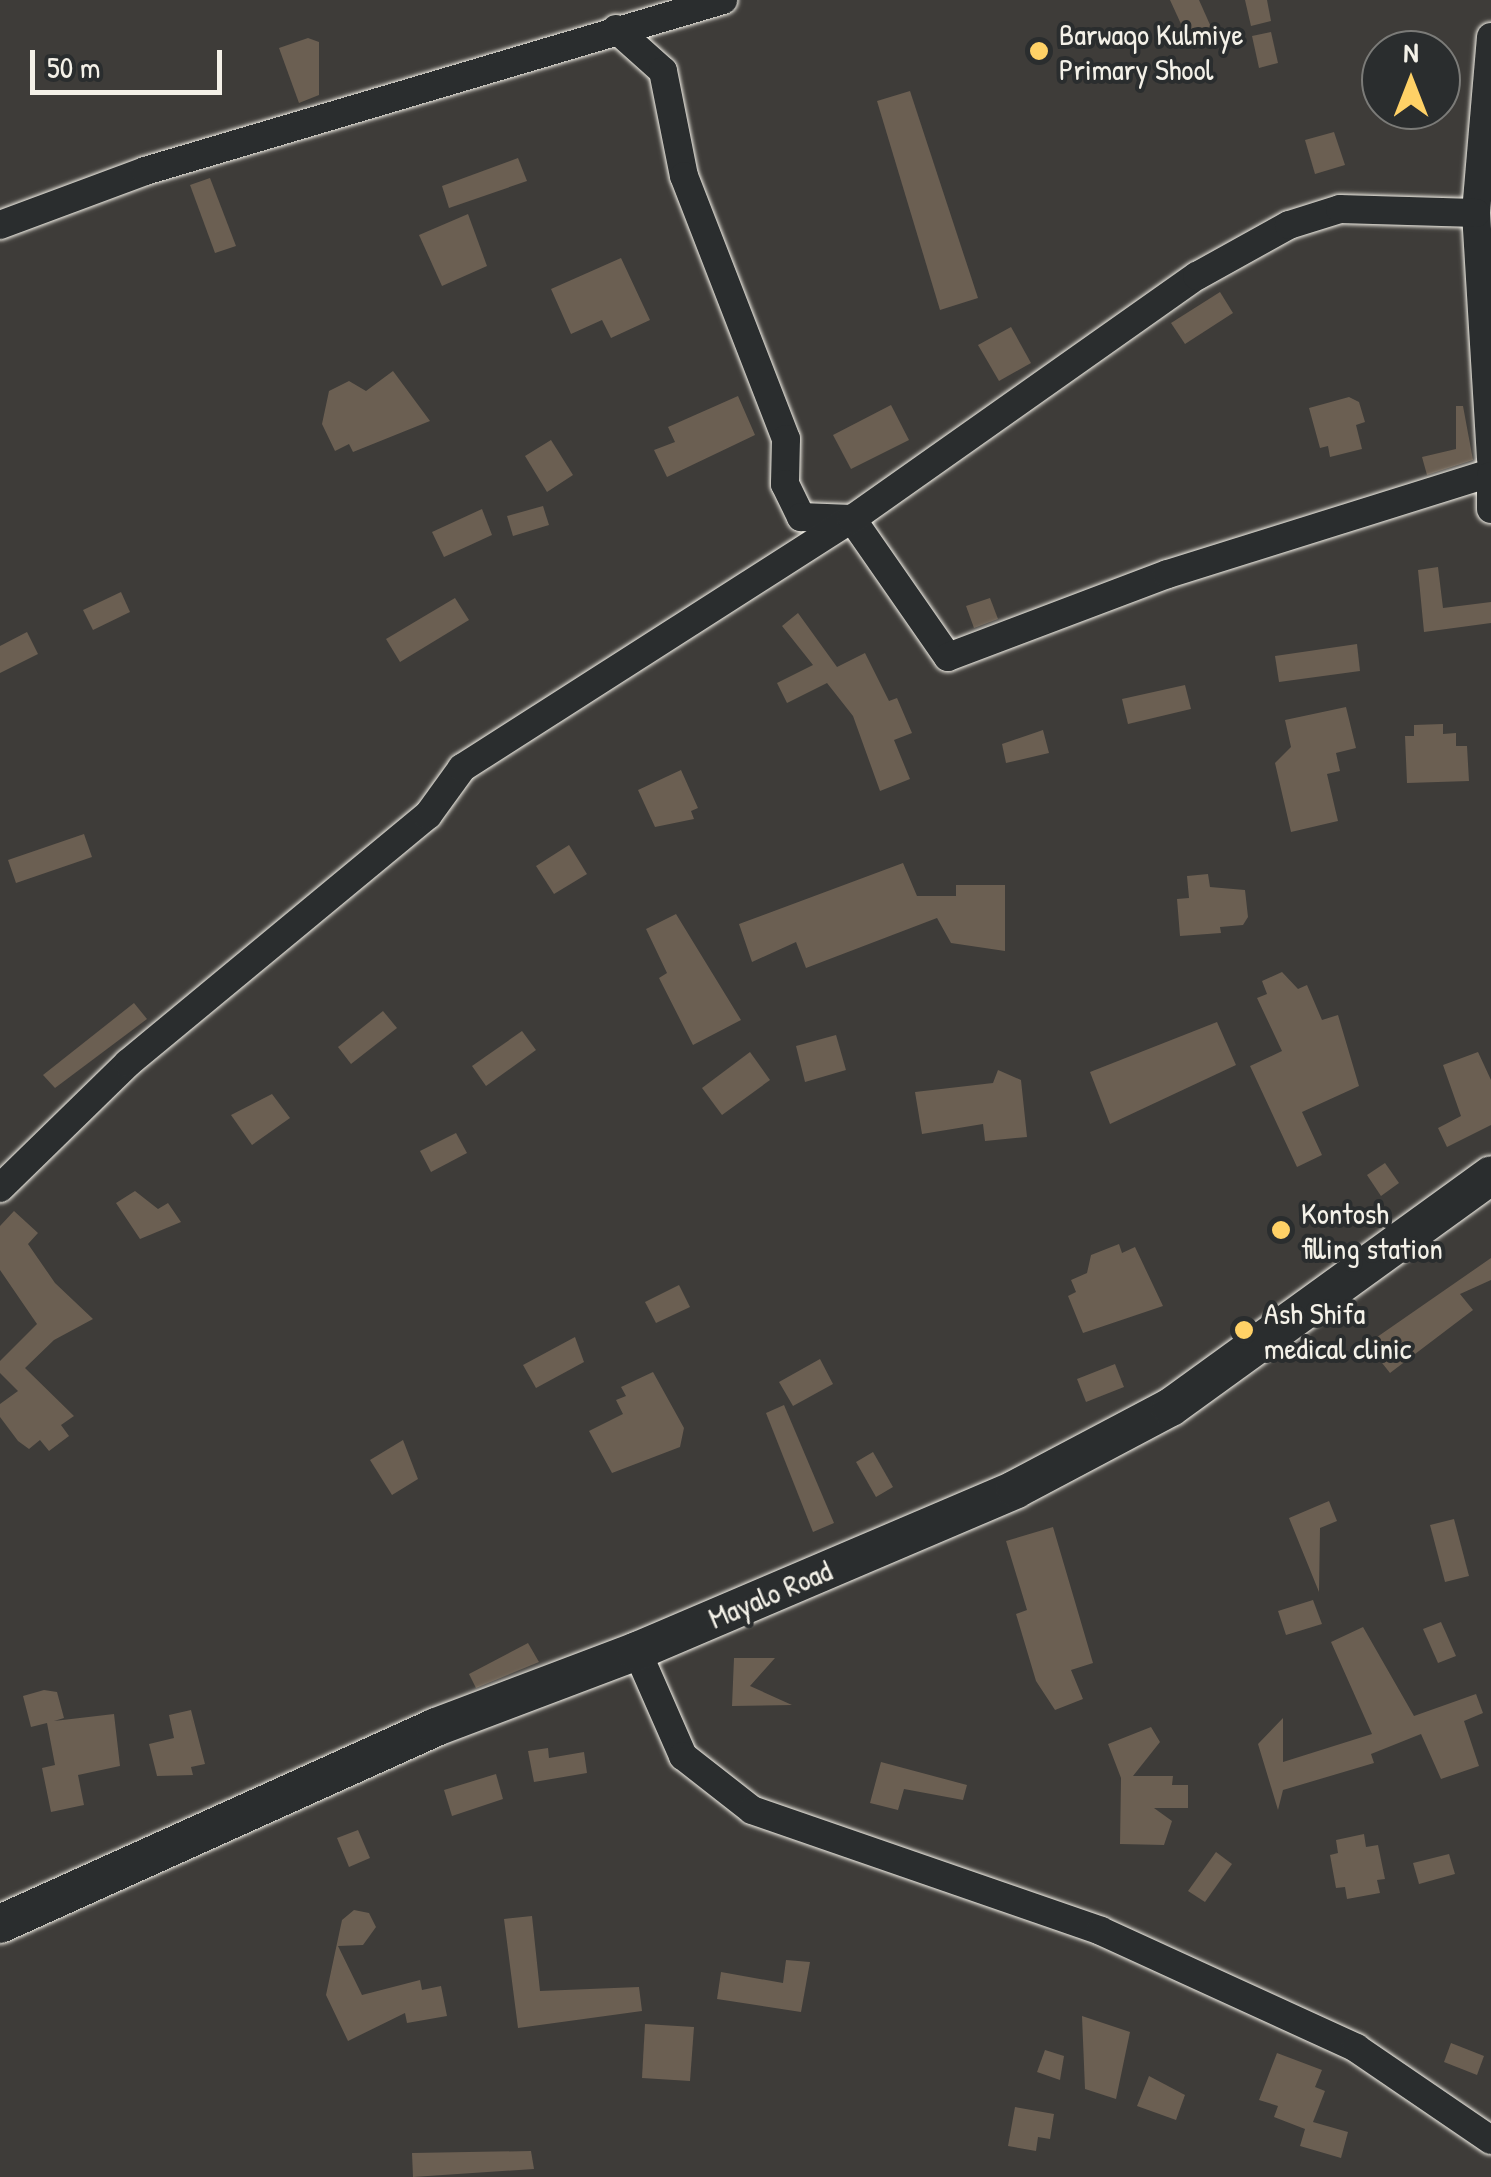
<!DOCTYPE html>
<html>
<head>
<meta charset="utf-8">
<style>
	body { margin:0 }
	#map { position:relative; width:1491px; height:2177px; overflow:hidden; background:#3e3c39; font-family:"Patrick Hand",sans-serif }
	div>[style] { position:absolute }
	.building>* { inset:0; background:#6b5f52 }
	.roads { filter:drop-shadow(0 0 2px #f4f1e8) drop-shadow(0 0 2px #f4f1e8) }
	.street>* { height:28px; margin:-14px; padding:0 14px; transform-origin:14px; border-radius:14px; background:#2a2d2e }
	.secondary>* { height:38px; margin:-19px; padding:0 19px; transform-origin:19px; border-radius:19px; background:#2a2d2e }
	.dots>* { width:28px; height:28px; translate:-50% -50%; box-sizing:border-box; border:5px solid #2a2d2e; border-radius:50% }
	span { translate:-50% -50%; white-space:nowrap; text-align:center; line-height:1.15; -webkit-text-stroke:8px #2a2d2e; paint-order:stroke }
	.poi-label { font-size:30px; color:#f4f1e8 }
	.left { translate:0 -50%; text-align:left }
	.street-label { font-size:30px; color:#f4f1e8 }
	.north { position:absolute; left:1361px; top:30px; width:100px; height:100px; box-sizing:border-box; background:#2a2d2e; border:2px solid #7b7b78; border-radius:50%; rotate:0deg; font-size:28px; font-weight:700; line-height:40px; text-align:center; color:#f4f1e8 }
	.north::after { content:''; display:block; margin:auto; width:35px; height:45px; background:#ffd166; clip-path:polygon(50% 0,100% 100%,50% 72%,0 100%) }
	.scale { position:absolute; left:30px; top:50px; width:192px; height:45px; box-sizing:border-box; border:5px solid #f4f1e8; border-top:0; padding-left:12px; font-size:30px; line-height:35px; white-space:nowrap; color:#f4f1e8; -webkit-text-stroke:8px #2a2d2e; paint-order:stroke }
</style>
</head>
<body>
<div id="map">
	<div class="building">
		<div style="clip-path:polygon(1170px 0,1199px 0,1211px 27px,1187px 37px)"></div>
		<div style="clip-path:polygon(1245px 0,1267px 0,1271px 21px,1251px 26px)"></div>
		<div style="clip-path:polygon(1271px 32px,1278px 63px,1259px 68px,1252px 36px)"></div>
		<div style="clip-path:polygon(308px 38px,319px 42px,319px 95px,299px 103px,279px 48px)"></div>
		<div style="clip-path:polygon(910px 91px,978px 298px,940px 310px,877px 101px)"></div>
		<div style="clip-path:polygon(1334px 132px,1345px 165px,1315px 174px,1305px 140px)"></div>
		<div style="clip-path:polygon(518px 158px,527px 181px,449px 208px,442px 186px)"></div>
		<div style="clip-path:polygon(210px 178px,236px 246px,215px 253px,190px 185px)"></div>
		<div style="clip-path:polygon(468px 214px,487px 266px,442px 286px,419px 235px)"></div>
		<div style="clip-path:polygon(621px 258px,650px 320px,611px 338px,602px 320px,571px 334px,551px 289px)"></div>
		<div style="clip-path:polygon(1220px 292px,1233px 313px,1185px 344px,1171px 323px)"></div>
		<div style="clip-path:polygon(1011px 327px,1031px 363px,999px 381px,978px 345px)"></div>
		<div style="clip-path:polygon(393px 371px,430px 421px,353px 452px,349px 444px,335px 451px,322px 424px,329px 391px,349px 381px,366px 391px)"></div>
		<div style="clip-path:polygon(738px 396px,755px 435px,667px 477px,654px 450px,675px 442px,668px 427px)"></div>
		<div style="clip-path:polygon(1349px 397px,1359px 402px,1365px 422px,1356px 425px,1362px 449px,1330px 457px,1328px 446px,1320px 448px,1309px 408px)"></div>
		<div style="clip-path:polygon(891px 405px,909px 440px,851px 469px,833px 435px)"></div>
		<div style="clip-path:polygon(1456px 406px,1463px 406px,1473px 460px,1427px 475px,1422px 457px,1456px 449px)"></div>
		<div style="clip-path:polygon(551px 440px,573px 475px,547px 492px,525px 456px)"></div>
		<div style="clip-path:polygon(543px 506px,549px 525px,513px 536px,507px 516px)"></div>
		<div style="clip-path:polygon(482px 509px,492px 535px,444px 557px,432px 532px)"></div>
		<div style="clip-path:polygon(1438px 567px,1443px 608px,1491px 602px,1491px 623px,1424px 632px,1418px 570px)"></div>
		<div style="clip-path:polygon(121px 592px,130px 612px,93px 630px,83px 610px)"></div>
		<div style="clip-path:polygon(455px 598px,469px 620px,400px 662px,386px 639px)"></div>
		<div style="clip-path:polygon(990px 598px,998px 619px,974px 628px,966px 606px)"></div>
		<div style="clip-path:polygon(798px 613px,837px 667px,865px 653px,889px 701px,897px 698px,912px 733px,894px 740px,910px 779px,880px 791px,853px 716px,827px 683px,787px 703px,777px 683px,813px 665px,782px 626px)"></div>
		<div style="clip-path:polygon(27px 632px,38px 654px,0 673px,0 646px)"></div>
		<div style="clip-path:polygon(1357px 644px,1360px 671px,1279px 682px,1275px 656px)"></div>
		<div style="clip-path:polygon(1185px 685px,1191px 709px,1128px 724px,1122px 699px)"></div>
		<div style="clip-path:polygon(1346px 707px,1356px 748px,1336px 753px,1340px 771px,1327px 774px,1338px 821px,1291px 832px,1275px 763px,1291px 747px,1285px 720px)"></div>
		<div style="clip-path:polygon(1443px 724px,1443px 734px,1456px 733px,1456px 746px,1467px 746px,1469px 781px,1407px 783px,1405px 736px,1414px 736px,1414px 725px)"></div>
		<div style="clip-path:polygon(1043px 730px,1049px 753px,1006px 763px,1002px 744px)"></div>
		<div style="clip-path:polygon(681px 770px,698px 808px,691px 811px,694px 819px,655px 827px,638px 790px)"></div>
		<div style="clip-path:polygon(84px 834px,92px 857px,16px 883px,8px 860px)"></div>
		<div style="clip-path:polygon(569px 845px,587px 874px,554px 894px,536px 866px)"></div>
		<div style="clip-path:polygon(903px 863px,917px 896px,956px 896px,956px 885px,1005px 885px,1005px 951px,951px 943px,937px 918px,806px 968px,796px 942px,752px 962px,739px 924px)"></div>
		<div style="clip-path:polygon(1208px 874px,1210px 887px,1245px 890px,1248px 917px,1243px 925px,1220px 927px,1221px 933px,1180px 936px,1177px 899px,1189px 898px,1187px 876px)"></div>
		<div style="clip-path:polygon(676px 914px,741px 1020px,693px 1045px,659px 978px,667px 973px,646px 929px)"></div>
		<div style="clip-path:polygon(1282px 972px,1298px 989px,1307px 985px,1322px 1020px,1338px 1015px,1359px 1086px,1302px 1112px,1322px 1155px,1297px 1167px,1250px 1066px,1282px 1051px,1257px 998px,1267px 994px,1262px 981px)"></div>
		<div style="clip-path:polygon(134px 1003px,147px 1019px,55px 1088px,43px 1075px)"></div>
		<div style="clip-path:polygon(383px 1011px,397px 1028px,351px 1064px,338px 1047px)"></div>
		<div style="clip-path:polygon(1217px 1022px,1236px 1065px,1110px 1124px,1090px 1072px)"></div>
		<div style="clip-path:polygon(522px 1031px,536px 1050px,486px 1086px,472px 1066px)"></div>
		<div style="clip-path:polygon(836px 1035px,846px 1070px,805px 1082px,796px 1046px)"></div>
		<div style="clip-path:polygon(750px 1052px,770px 1080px,722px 1115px,702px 1088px)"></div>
		<div style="clip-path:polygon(1478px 1052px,1491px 1080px,1491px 1125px,1447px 1147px,1438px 1128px,1461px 1116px,1443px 1065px)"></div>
		<div style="clip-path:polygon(998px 1070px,1021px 1080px,1027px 1137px,985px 1141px,983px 1124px,922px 1134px,915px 1092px,993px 1083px)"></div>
		<div style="clip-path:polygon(272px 1094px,290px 1118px,252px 1145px,231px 1115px)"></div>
		<div style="clip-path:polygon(456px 1133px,467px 1153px,431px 1172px,420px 1151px)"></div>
		<div style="clip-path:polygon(1385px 1163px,1399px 1183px,1381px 1196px,1367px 1175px)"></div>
		<div style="clip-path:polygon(135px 1191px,158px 1209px,168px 1203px,181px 1222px,140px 1239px,116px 1203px)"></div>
		<div style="clip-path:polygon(14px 1211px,38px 1233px,28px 1244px,55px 1283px,93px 1319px,54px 1340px,25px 1368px,74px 1416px,61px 1425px,69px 1436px,49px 1451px,40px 1440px,29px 1449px,18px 1441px,0 1417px,0 1404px,18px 1391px,0 1373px,0 1361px,37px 1324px,0 1270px,0 1226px)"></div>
		<div style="clip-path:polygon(1119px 1244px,1122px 1253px,1135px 1247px,1163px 1306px,1083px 1333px,1068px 1296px,1076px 1292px,1071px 1280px,1087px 1273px,1091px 1255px)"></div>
		<div style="clip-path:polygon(1491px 1258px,1491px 1280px,1460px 1294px,1473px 1310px,1390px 1373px,1367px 1344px)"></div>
		<div style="clip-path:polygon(679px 1285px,690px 1307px,656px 1323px,645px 1302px)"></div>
		<div style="clip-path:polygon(575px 1337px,584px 1362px,536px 1388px,523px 1365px)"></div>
		<div style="clip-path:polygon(820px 1359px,833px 1384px,793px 1406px,779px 1382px)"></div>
		<div style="clip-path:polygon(1115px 1364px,1124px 1387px,1086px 1402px,1077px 1379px)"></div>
		<div style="clip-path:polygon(653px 1372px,684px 1428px,680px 1447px,612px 1473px,589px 1431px,623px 1414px,616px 1400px,626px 1396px,621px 1387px)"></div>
		<div style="clip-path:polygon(784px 1405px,834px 1523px,813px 1532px,766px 1413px)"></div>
		<div style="clip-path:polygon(403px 1440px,418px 1479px,392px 1495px,370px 1460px)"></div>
		<div style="clip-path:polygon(873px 1452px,893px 1487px,876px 1497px,856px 1462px)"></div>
		<div style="clip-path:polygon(1329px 1501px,1337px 1521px,1320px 1528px,1319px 1592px,1289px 1518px)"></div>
		<div style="clip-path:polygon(1454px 1519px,1469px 1576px,1445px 1582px,1430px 1525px)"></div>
		<div style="clip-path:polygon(1053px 1527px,1093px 1663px,1071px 1670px,1083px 1699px,1055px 1710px,1036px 1681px,1016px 1614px,1027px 1610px,1006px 1541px)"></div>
		<div style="clip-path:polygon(1313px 1600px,1322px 1624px,1286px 1635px,1278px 1611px)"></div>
		<div style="clip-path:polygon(1441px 1622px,1456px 1656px,1438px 1663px,1423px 1629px)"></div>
		<div style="clip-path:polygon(1363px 1627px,1414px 1716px,1476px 1694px,1483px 1713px,1464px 1721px,1479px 1766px,1441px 1779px,1421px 1734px,1371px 1754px,1374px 1763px,1283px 1790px,1278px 1810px,1258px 1744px,1283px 1718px,1283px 1762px,1372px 1734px,1331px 1642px)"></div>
		<div style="clip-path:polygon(528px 1643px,539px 1662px,476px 1688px,469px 1674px)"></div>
		<div style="clip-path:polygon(734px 1658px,775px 1658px,750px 1686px,792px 1705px,732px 1706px)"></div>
		<div style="clip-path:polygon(44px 1690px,57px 1692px,64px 1718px,54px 1721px,114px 1714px,120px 1766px,78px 1775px,84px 1805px,51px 1812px,42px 1768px,55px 1765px,47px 1723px,31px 1727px,23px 1696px)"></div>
		<div style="clip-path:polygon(191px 1710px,205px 1764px,191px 1767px,193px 1775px,157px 1776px,149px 1744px,174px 1738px,169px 1715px)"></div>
		<div style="clip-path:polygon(1151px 1727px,1160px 1742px,1133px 1776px,1173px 1776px,1172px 1785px,1188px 1785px,1188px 1808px,1154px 1808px,1172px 1821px,1164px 1845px,1120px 1844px,1121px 1778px,1108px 1744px)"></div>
		<div style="clip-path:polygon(548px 1748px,549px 1758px,584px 1752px,587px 1773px,534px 1782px,528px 1751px)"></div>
		<div style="clip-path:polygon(881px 1762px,967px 1785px,963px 1800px,904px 1789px,898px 1810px,870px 1803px)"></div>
		<div style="clip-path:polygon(496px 1774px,503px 1799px,452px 1816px,444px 1790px)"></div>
		<div style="clip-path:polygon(358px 1830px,370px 1858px,349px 1867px,337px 1838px)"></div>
		<div style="clip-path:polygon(1364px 1834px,1366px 1847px,1378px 1845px,1385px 1879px,1377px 1880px,1380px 1893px,1347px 1899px,1345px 1887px,1336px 1888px,1330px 1855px,1338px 1853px,1336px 1840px)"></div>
		<div style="clip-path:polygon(1216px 1852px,1232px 1864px,1205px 1902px,1188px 1891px)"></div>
		<div style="clip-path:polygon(1449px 1854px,1455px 1874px,1419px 1884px,1413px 1863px)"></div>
		<div style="clip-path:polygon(354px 1910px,369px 1913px,376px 1927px,363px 1945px,338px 1946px,362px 1995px,420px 1980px,422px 1990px,441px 1986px,447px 2016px,407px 2023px,405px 2013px,348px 2041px,326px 1995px,342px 1920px)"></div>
		<div style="clip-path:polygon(532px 1916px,540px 1991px,639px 1987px,642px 2011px,518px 2028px,504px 1919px)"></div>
		<div style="clip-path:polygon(786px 1960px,810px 1962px,801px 2012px,717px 1999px,721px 1972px,783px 1983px)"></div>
		<div style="clip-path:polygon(1082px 2016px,1130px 2032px,1116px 2099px,1085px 2089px)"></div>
		<div style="clip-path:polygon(645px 2024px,694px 2027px,690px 2081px,642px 2078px)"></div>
		<div style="clip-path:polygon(1451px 2043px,1484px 2056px,1477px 2075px,1444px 2062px)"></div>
		<div style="clip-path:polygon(1045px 2050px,1064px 2056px,1060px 2080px,1037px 2072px)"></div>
		<div style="clip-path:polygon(1277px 2053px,1322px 2070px,1315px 2087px,1325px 2091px,1313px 2122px,1348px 2132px,1341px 2158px,1300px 2146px,1305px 2129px,1274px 2117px,1278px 2106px,1259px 2100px)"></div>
		<div style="clip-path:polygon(1149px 2076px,1185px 2095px,1176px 2120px,1137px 2106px)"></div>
		<div style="clip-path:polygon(1015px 2107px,1054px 2114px,1050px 2139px,1038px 2137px,1036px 2151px,1008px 2146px)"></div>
		<div style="clip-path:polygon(531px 2151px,534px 2169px,413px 2177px,412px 2153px)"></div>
	</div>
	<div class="roads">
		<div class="street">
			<div style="left:616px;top:29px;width:63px;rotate:41.8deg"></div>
			<div style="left:663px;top:71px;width:107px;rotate:78.7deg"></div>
			<div style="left:684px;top:176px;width:282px;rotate:68.8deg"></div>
			<div style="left:786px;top:439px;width:45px;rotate:91.3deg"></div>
			<div style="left:785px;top:484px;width:37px;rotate:64deg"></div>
			<div style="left:801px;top:517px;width:51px;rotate:2.2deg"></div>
			<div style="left:852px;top:519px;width:168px;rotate:55.2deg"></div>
			<div style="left:948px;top:657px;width:235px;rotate:-20.7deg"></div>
			<div style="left:1168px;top:574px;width:338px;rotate:-17.4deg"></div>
			<div style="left:1491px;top:37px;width:177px;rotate:94.9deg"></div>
			<div style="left:1476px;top:213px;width:247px;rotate:86.5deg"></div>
			<div style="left:0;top:225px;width:155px;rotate:-20.4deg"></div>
			<div style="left:145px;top:171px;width:603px;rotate:-16.48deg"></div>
			<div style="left:1491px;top:476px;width:33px;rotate:90deg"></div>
			<div style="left:0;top:1188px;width:179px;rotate:-44.3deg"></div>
			<div style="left:128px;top:1063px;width:389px;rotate:-39.6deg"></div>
			<div style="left:428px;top:815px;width:58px;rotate:-54.1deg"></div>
			<div style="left:462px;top:768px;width:463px;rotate:-32.6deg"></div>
			<div style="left:852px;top:519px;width:422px;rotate:-35.2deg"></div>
			<div style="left:1197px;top:276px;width:105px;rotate:-29deg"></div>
			<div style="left:1289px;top:225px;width:53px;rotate:-17.4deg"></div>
			<div style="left:1340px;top:209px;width:136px;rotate:1.7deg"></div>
			<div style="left:637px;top:1651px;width:115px;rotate:66.3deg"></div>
			<div style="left:683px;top:1756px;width:88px;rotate:38deg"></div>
			<div style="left:752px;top:1810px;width:369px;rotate:19.1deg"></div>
			<div style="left:1101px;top:1931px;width:281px;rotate:24.6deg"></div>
			<div style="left:1356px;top:2048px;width:163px;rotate:34.3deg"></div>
		</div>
		<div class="secondary">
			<div style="left:0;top:1924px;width:478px;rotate:-24.3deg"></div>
			<div style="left:436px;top:1727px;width:215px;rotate:-20.7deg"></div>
			<div style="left:637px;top:1651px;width:412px;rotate:-23.1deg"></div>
			<div style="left:1016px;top:1489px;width:175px;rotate:-27.9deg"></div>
			<div style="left:1171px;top:1407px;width:395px;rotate:-35.9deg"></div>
		</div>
	</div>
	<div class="dots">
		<div style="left:1039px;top:51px;background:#ffd166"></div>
		<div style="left:1281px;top:1230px;background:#ffd166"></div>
		<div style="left:1244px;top:1330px;background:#ffd166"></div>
	</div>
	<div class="poi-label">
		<span class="left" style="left:1059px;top:51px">Barwaqo Kulmiye<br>Primary Shool</span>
		<span class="left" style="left:1301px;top:1230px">Kontosh<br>filling station</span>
		<span class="left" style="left:1264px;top:1330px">Ash Shifa<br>medical clinic</span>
	</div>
	<div class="street-label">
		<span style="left:770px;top:1594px;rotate:-23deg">Mayalo Road</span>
	</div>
	<div class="north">N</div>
	<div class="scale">50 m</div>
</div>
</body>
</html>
